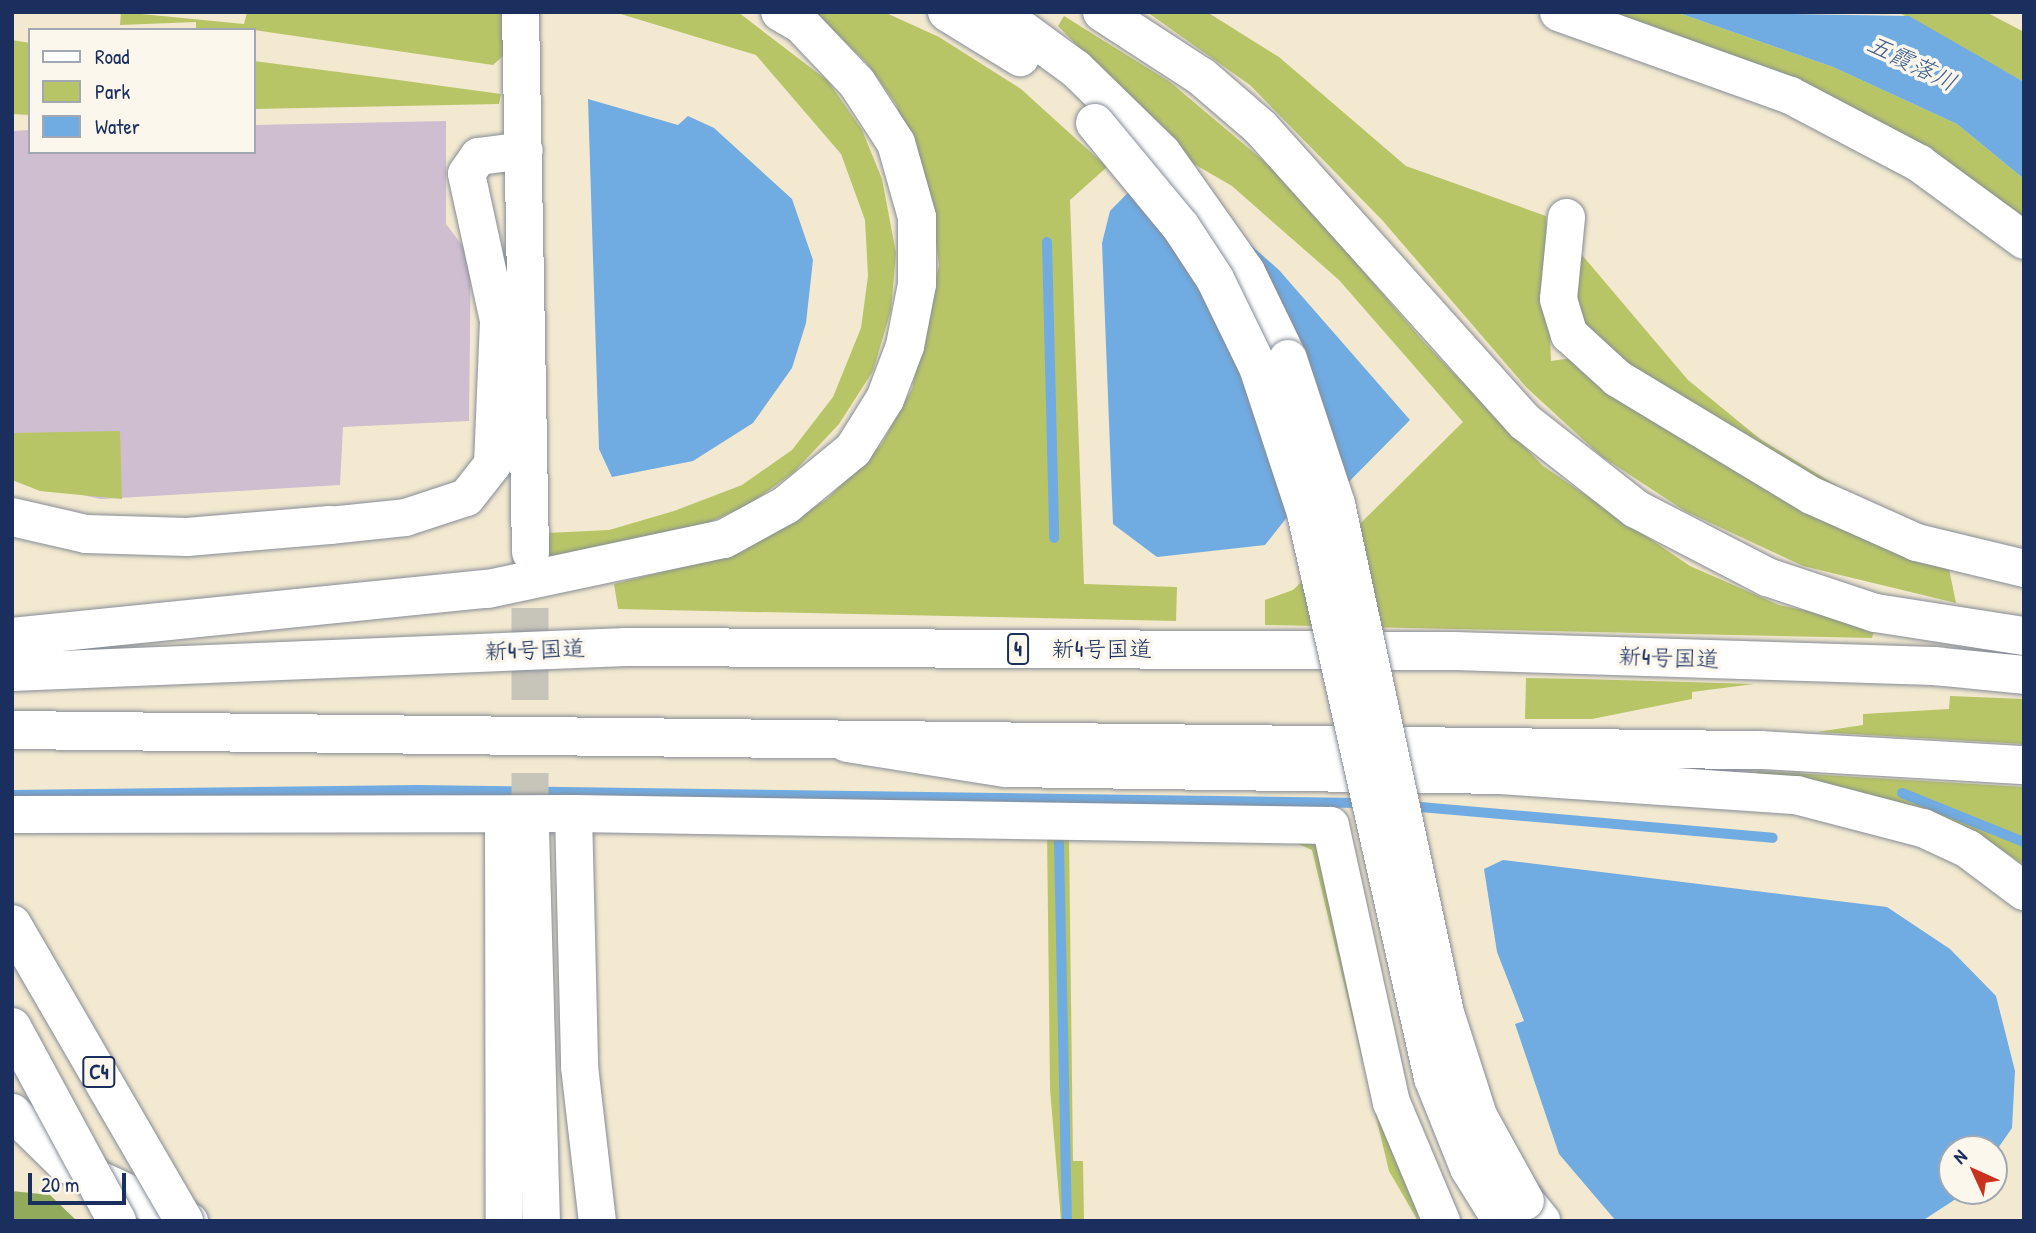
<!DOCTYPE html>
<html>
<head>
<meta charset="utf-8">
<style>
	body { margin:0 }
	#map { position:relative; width:2036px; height:1233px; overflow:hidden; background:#f2e9d0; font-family:"Patrick Hand","Klee One",sans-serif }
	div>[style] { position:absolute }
	.industrial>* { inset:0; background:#cfbed0 }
	.green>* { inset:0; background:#b8c567 }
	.forest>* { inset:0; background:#92aa5c }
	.water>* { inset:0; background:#70abe1 }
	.stream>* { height:10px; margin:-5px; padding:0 5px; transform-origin:5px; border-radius:5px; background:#70abe1 }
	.minor-tunnel>* { height:37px; margin-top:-18.5px; transform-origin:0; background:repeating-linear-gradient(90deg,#c7c4b9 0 37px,transparent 0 55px) }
	.roads { filter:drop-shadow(0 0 2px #868c97) drop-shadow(0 0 2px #868c97) }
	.minor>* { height:37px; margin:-18.5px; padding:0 18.5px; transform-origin:18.5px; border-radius:18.5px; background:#fff }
	.tertiary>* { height:38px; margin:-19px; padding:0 19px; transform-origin:19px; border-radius:19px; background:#fff }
	.trunk>* { height:38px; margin:-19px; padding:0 19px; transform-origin:19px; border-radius:19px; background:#fff }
	.motorway>* { height:38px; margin:-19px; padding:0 19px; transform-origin:19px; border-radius:19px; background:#fff }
	.bridges { filter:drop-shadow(0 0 2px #868c97) drop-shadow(0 0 2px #868c97) }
	.motorway-bridge>* { height:38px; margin:-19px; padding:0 19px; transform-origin:19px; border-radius:19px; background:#fff }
	span { translate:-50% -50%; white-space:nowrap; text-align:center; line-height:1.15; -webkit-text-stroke:7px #fbf7ec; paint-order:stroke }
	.shield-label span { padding:2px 5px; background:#fbf7ec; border:2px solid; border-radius:5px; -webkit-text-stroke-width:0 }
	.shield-label { font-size:21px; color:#1b2f5e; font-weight:700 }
	.street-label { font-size:23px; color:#1b2f5e }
	.water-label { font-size:24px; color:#395a8c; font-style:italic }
	.frame { position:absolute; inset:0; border:14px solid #1b2f5e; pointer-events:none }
	.legend { position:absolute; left:28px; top:28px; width:228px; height:126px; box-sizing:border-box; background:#fbf7ec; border:2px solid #a1a7b3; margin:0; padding:9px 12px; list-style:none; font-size:21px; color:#1b2f5e }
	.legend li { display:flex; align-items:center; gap:14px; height:35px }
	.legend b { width:35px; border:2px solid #a1a7b3 }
	.north { position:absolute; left:1938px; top:1135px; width:70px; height:70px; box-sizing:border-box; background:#fbf7ec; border:2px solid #a1a7b3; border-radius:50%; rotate:315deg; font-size:19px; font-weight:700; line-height:28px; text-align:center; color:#1b2f5e }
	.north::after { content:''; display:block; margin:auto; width:24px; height:32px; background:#c8321e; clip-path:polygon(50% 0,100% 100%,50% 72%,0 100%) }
	.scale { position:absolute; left:28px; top:1173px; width:98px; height:32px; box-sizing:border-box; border:4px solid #1b2f5e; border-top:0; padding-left:9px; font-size:21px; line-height:24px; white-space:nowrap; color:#1b2f5e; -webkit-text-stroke:5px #fbf7ec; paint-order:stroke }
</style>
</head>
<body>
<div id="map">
	<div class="industrial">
		<div style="clip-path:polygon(446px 121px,446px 224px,462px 245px,471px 246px,469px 421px,343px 427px,340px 485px,101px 499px,12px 480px,12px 131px,30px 130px,30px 152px,254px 152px,254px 125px)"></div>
	</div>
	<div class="green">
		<div style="clip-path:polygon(121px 12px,244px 24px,247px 12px,504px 12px,503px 56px,493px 65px,254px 30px,196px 28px,196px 22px,120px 25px)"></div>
		<div style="clip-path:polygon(614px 12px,738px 12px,828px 81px,862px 130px,882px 179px,896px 253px,891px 310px,873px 371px,839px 424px,794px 472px,750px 504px,692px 530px,545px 559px,547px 533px,609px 530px,674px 511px,742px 485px,792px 450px,833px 397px,861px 328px,868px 276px,865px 220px,841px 154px,756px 55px)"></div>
		<div style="clip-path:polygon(814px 12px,884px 12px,939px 37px,1021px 89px,1107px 167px,1070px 200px,1084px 584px,1177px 587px,1176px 621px,618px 609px,614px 584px,742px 552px,827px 499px,881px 445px,912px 389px,939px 265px,930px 200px,896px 104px,866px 62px)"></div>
		<div style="clip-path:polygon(1147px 12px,1207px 12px,1279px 57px,1406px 166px,1546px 216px,1551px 361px,1572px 358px,1948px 564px,1956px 603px,1803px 566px,1685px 511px,1601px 456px,1526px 387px,1382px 220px,1250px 85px)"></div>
		<div style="clip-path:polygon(1605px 12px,1676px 12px,1833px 67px,1957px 124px,2024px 179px,2024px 219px)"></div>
		<div style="clip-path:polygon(1898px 12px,1986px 12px,2024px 32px,2024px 82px)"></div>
		<div style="clip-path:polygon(1064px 16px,1170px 82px,1284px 178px,1422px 340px,1543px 466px,1690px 566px,1779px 605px,1875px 625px,1872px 638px,1265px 625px,1265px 600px,1293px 590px,1463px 422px,1339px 280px,1232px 186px,1194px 164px,1058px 26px)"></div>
		<div style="clip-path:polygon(12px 40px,30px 43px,30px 115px,12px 114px)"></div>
		<div style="clip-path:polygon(254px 61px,369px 76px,501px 94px,499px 104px,254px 109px)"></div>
		<div style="clip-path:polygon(1571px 242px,1688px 380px,1760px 439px,1862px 501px,1689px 415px,1578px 326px)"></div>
		<div style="clip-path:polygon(120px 431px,122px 499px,40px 491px,12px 480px,12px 433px)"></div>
		<div style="clip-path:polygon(1526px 678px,1583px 679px,1754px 684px,1692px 692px,1692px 699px,1592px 719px,1525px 719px)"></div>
		<div style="clip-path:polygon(1950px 696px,2024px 699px,2024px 744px,1817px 732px,1863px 725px,1863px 714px,1949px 709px)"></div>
		<div style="clip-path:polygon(1757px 771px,2024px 787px,2024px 865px,1971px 829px,1756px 778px)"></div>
		<div style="clip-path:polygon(1047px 831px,1317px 837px,1432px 1221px,1418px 1221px,1389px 1171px,1312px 850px,1294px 842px,1069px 837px,1073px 1161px,1083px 1161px,1084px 1221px,1061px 1221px,1050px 1089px)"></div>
	</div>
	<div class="forest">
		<div style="clip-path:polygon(12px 1191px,50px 1195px,77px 1221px,12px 1221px)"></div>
	</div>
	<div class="water">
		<div style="clip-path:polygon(1676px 12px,1909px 16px,2024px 82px,2024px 179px,1957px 124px,1833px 67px)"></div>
		<div style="clip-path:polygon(588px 99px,678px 125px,688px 116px,714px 128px,792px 199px,813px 260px,806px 323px,792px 368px,753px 423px,693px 461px,612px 477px,599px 449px)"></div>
		<div style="clip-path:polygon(1157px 163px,1279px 270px,1410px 420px,1315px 516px,1292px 511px,1265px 545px,1157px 557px,1113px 524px,1102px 243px,1110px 211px)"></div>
		<div style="clip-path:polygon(1503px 860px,1887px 907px,1950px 949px,1996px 996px,2015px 1071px,2012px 1128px,1994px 1154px,1994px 1149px,1952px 1149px,1952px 1191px,1968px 1191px,1922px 1221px,1616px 1221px,1559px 1154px,1515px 1024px,1524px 1021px,1497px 952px,1484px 869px)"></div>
	</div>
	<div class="stream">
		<div style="left:1047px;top:242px;width:296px;rotate:88.6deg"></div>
		<div style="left:1902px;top:793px;width:131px;rotate:21.9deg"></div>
		<div style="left:12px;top:795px;width:406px;rotate:-0.7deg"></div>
		<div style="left:418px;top:790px;width:945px;rotate:0.79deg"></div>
		<div style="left:1409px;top:806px;width:365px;rotate:5deg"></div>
		<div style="left:1059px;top:843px;width:378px;rotate:88.8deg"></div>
	</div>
	<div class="minor-tunnel">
		<div style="left:530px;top:552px;width:277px;rotate:90deg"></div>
	</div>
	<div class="roads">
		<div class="minor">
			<div style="left:520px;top:12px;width:540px;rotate:88.94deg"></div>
			<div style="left:1558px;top:12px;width:246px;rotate:19.7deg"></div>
			<div style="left:1790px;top:95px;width:146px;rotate:27.8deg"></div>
			<div style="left:1919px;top:163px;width:130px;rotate:36.3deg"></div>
			<div style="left:1566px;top:217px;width:82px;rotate:95.6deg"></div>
			<div style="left:1558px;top:299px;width:37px;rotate:73deg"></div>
			<div style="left:1569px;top:334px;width:65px;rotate:42.5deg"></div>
			<div style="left:1617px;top:378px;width:227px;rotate:31.1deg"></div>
			<div style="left:1811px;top:495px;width:115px;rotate:24.1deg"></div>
			<div style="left:1916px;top:542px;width:111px;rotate:13.5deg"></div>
			<div style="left:329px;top:525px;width:76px;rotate:-6deg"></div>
			<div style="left:405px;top:517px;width:64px;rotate:-18.2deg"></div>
			<div style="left:466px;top:497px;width:42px;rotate:-51.8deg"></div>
			<div style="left:492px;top:464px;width:144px;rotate:-87.6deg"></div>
			<div style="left:498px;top:320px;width:150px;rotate:-102.3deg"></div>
			<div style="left:466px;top:173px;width:21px;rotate:-55deg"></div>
			<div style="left:478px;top:156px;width:46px;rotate:-7.4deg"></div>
			<div style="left:573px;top:813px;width:253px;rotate:88.6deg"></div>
			<div style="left:579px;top:1066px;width:156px;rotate:83.4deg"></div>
			<div style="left:12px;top:814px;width:561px;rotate:-0.1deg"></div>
			<div style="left:573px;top:813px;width:757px;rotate:0.91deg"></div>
			<div style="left:1330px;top:825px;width:284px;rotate:77.6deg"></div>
			<div style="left:1391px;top:1102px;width:129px;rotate:67.2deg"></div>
			<div style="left:503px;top:814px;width:407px;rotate:89.9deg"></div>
			<div style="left:530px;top:829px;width:392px;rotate:88.4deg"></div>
			<div style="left:12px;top:1112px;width:73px;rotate:44.4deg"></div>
			<div style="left:64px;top:1163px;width:138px;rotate:24.9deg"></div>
		</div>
		<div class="tertiary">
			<div style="left:12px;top:517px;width:76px;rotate:12.9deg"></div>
			<div style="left:86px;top:534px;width:101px;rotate:1.7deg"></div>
			<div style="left:187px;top:537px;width:143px;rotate:-4.8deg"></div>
		</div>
		<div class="trunk">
			<div style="left:12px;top:672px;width:615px;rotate:-2.33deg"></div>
			<div style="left:626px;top:647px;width:828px;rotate:0.28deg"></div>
			<div style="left:1454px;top:651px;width:480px;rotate:1.8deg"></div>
			<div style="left:1934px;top:666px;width:90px;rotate:5.7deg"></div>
			<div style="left:12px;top:730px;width:1749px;rotate:0.66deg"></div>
			<div style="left:1761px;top:750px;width:263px;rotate:3.3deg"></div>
		</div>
		<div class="motorway">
			<div style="left:947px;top:12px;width:86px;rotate:31.7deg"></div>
			<div style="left:998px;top:12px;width:97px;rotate:36.2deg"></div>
			<div style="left:1076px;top:69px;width:120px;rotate:44.3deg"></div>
			<div style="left:1162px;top:153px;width:146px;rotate:54.8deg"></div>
			<div style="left:1246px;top:272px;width:97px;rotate:64.2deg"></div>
			<div style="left:1102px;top:12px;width:119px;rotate:33deg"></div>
			<div style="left:1202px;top:77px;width:78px;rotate:40.8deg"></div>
			<div style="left:1261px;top:128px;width:395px;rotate:48.1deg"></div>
			<div style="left:1525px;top:422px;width:141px;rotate:38.1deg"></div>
			<div style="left:1636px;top:509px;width:148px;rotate:27.4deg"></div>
			<div style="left:1767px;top:577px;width:114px;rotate:18.4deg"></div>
			<div style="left:1875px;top:613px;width:151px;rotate:8.8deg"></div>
			<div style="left:12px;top:637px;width:478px;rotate:-5.8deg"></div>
			<div style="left:488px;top:589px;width:241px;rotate:-12deg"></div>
			<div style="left:724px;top:539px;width:71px;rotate:-28.7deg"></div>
			<div style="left:786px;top:505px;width:87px;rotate:-39.4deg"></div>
			<div style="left:853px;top:450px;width:60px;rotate:-57.9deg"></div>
			<div style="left:885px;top:399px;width:57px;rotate:-69.3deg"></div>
			<div style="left:905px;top:346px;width:63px;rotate:-79deg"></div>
			<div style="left:917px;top:284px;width:67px;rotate:-90deg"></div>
			<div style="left:917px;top:217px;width:77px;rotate:-105.8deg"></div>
			<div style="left:896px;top:143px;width:72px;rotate:-123deg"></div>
			<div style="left:857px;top:83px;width:81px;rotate:-133.5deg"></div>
			<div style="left:801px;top:24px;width:24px;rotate:-150deg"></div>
			<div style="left:847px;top:743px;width:160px;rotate:9deg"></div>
			<div style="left:1005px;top:768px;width:496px;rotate:0.8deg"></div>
			<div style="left:1501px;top:775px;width:296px;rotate:3.9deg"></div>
			<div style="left:1796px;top:795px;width:131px;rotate:14.6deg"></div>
			<div style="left:1923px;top:828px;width:50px;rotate:25deg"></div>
			<div style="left:1968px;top:849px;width:70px;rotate:36.9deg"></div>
			<div style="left:1525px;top:1201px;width:26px;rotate:51deg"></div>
		</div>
	</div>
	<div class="bridges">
		<div class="motorway-bridge">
			<div style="left:1095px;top:123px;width:135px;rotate:50.4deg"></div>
			<div style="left:1181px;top:227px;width:62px;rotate:56.8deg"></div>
			<div style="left:1215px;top:279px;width:98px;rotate:64deg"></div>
			<div style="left:1258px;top:367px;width:154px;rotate:71.8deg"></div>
			<div style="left:1306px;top:513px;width:579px;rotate:77.33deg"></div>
			<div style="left:1433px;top:1078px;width:97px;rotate:68.2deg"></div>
			<div style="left:1469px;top:1168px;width:62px;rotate:58.1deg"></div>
			<div style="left:1288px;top:359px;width:153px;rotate:71.7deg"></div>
			<div style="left:1336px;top:504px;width:521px;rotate:77.91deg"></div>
			<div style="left:1445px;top:1013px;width:108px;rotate:72.2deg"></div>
			<div style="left:1478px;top:1116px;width:97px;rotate:61.1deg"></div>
			<div style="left:12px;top:924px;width:343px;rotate:59.9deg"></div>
			<div style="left:12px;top:1027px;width:221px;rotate:61.6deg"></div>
		</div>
	</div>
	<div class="shield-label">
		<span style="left:1018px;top:649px">4</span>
		<span style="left:99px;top:1072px">C4</span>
	</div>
	<div class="street-label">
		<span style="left:1102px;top:649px">新4号国道</span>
		<span style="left:535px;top:650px;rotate:-2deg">新4号国道</span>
		<span style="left:1669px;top:658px;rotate:2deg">新4号国道</span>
	</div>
	<div class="water-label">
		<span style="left:1912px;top:63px;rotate:26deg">五霞落川</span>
	</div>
	<div class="frame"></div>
	<ul class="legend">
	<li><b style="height:9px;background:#fff"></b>Road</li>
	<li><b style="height:19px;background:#b8c567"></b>Park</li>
	<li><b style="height:19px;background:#70abe1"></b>Water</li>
	</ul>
	<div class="north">N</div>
	<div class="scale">20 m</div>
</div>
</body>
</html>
